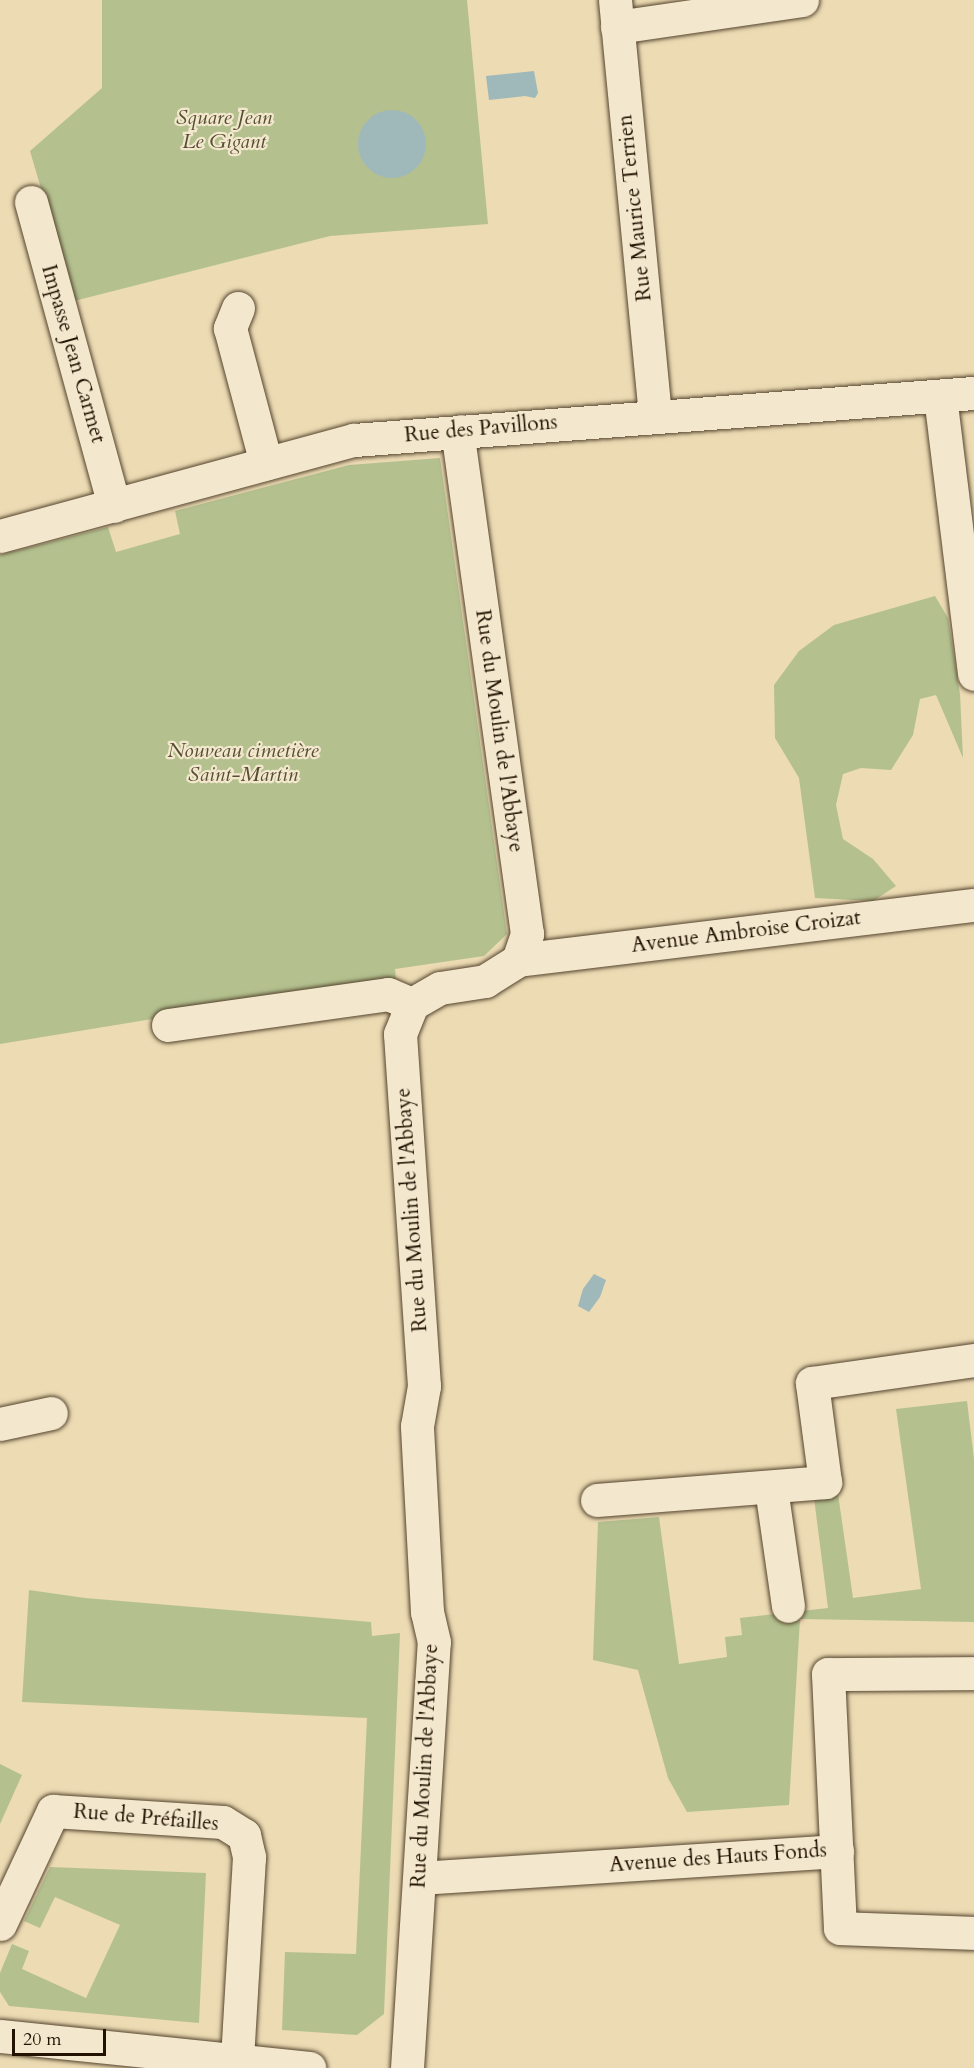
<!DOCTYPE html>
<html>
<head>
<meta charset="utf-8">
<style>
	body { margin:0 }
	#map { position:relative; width:974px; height:2068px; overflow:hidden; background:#ecdbb3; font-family:Cardo,serif }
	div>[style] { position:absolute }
	.green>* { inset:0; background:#b4c18f }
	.water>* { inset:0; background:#9fb8b9 }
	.round { border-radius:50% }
	.roads { filter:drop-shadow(0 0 2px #55442e) drop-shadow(0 0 2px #55442e) }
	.minor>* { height:33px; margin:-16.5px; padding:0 16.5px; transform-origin:16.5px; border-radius:16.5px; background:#f3e8ce }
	span { translate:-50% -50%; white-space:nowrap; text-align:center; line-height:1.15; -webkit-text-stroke:4.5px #f3e8ce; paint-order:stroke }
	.park-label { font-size:21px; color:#564f33; font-style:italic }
	.street-label { font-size:21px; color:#231101 }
	.scale { position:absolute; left:12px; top:2029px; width:94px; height:27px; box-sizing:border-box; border:3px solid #231101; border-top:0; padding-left:8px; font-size:18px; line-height:21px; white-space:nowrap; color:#231101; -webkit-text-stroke:4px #f3e8ce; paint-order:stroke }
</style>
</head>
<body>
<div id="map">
	<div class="green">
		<div style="clip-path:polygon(102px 0,467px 0,488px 224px,330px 236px,74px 301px,30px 151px,102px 88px)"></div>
		<div style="clip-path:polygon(440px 458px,507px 934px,484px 956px,395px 969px,396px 979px,0 1044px,0 555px,108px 527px,116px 552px,180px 534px,175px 511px,349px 465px)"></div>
		<div style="clip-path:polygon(935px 596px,948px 618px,960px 694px,963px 758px,936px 695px,920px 699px,913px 735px,891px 770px,861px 768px,843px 774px,836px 805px,843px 839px,873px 859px,896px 886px,873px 901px,815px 898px,799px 778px,775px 738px,774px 685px,799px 651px,834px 625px)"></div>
		<div style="clip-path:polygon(967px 1401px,974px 1459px,974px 1622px,800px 1619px,789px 1805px,687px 1812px,668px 1778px,638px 1670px,593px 1660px,598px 1522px,659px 1517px,679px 1664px,727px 1657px,725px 1637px,742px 1635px,740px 1618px,828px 1608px,814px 1498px,838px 1494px,853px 1598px,921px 1589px,896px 1409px)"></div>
		<div style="clip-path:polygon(29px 1590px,85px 1598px,371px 1622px,372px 1636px,400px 1633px,384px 2014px,357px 2035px,282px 2030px,285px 1952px,356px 1954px,367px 1718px,22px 1702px)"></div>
		<div style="clip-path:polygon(0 1764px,22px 1775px,0 1824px)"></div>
		<div style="clip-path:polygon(50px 1867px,206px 1873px,199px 2023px,9px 2006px,0 1992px,0 1973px,12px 1944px,29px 1951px,22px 1969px,86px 1998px,120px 1925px,55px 1897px,40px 1928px,24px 1921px)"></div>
	</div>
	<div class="water">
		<div style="clip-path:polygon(534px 71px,538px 93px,535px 98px,525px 96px,489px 100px,486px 76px)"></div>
		<div class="round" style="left:358px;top:110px;width:68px;height:68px"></div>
		<div style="clip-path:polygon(594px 1274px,606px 1280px,600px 1297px,589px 1312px,578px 1306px,583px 1289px)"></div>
	</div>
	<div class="roads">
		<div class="minor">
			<div style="left:615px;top:0;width:418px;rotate:84.5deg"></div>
			<div style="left:617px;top:27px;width:187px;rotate:-8.3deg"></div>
			<div style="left:31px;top:202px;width:315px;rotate:74.7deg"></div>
			<div style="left:238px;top:308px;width:22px;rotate:112deg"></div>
			<div style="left:230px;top:328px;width:140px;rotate:75.1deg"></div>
			<div style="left:940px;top:396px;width:280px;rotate:83deg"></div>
			<div style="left:0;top:536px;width:367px;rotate:-15.2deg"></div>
			<div style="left:354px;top:440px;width:622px;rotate:-4.34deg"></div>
			<div style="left:518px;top:960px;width:459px;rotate:-6.9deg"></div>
			<div style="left:168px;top:1025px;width:222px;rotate:-8deg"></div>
			<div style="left:388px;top:994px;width:26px;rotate:23deg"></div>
			<div style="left:0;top:1424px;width:52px;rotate:-12.2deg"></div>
			<div style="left:771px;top:1488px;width:119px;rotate:81.8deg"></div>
			<div style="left:597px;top:1500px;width:229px;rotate:-4.5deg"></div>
			<div style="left:825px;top:1482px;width:100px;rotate:-97.5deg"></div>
			<div style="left:812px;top:1383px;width:164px;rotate:-8.1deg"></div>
			<div style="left:974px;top:1673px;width:146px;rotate:179.6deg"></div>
			<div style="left:828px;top:1674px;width:254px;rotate:87.3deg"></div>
			<div style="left:840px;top:1928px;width:134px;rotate:2.1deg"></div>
			<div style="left:420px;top:1878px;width:418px;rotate:-3.7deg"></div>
			<div style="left:0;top:1924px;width:125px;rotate:-64.9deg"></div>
			<div style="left:53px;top:1811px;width:170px;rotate:3.7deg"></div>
			<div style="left:223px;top:1822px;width:25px;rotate:32deg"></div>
			<div style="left:244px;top:1835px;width:23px;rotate:77deg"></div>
			<div style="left:249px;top:1857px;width:202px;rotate:93.4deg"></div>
			<div style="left:0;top:2036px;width:311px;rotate:5.9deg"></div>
			<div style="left:407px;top:2068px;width:427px;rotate:-86.4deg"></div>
			<div style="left:434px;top:1642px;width:31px;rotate:-103deg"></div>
			<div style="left:427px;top:1612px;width:186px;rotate:-93.1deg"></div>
			<div style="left:417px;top:1426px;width:41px;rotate:-80.1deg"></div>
			<div style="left:424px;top:1386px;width:353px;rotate:-93.9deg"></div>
			<div style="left:400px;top:1034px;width:32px;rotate:-68deg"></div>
			<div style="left:412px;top:1004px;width:32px;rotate:-30deg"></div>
			<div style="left:440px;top:988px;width:46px;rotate:-8.8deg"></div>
			<div style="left:485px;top:981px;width:39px;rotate:-32deg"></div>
			<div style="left:518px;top:960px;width:28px;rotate:-71deg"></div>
			<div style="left:527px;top:934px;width:498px;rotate:-97.9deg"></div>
			<div style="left:459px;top:441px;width:10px;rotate:-79deg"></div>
		</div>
	</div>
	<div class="park-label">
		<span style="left:224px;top:130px">Square Jean<br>Le Gigant</span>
		<span style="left:243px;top:763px">Nouveau cimetière<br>Saint-Martin</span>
	</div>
	<div class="street-label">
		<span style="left:635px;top:208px;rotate:-96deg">Rue Maurice Terrien</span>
		<span style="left:73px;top:354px;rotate:74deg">Impasse Jean Carmet</span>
		<span style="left:481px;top:429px;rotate:-5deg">Rue des Pavillons</span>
		<span style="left:499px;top:731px;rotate:82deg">Rue du Moulin de l'Abbaye</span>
		<span style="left:746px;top:932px;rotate:-7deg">Avenue Ambroise Croizat</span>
		<span style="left:412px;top:1210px;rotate:-94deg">Rue du Moulin de l'Abbaye</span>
		<span style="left:425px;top:1766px;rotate:-87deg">Rue du Moulin de l'Abbaye</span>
		<span style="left:146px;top:1818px;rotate:5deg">Rue de Préfailles</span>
		<span style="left:718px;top:1858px;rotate:-4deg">Avenue des Hauts Fonds</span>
	</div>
	<div class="scale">20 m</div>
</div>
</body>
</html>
